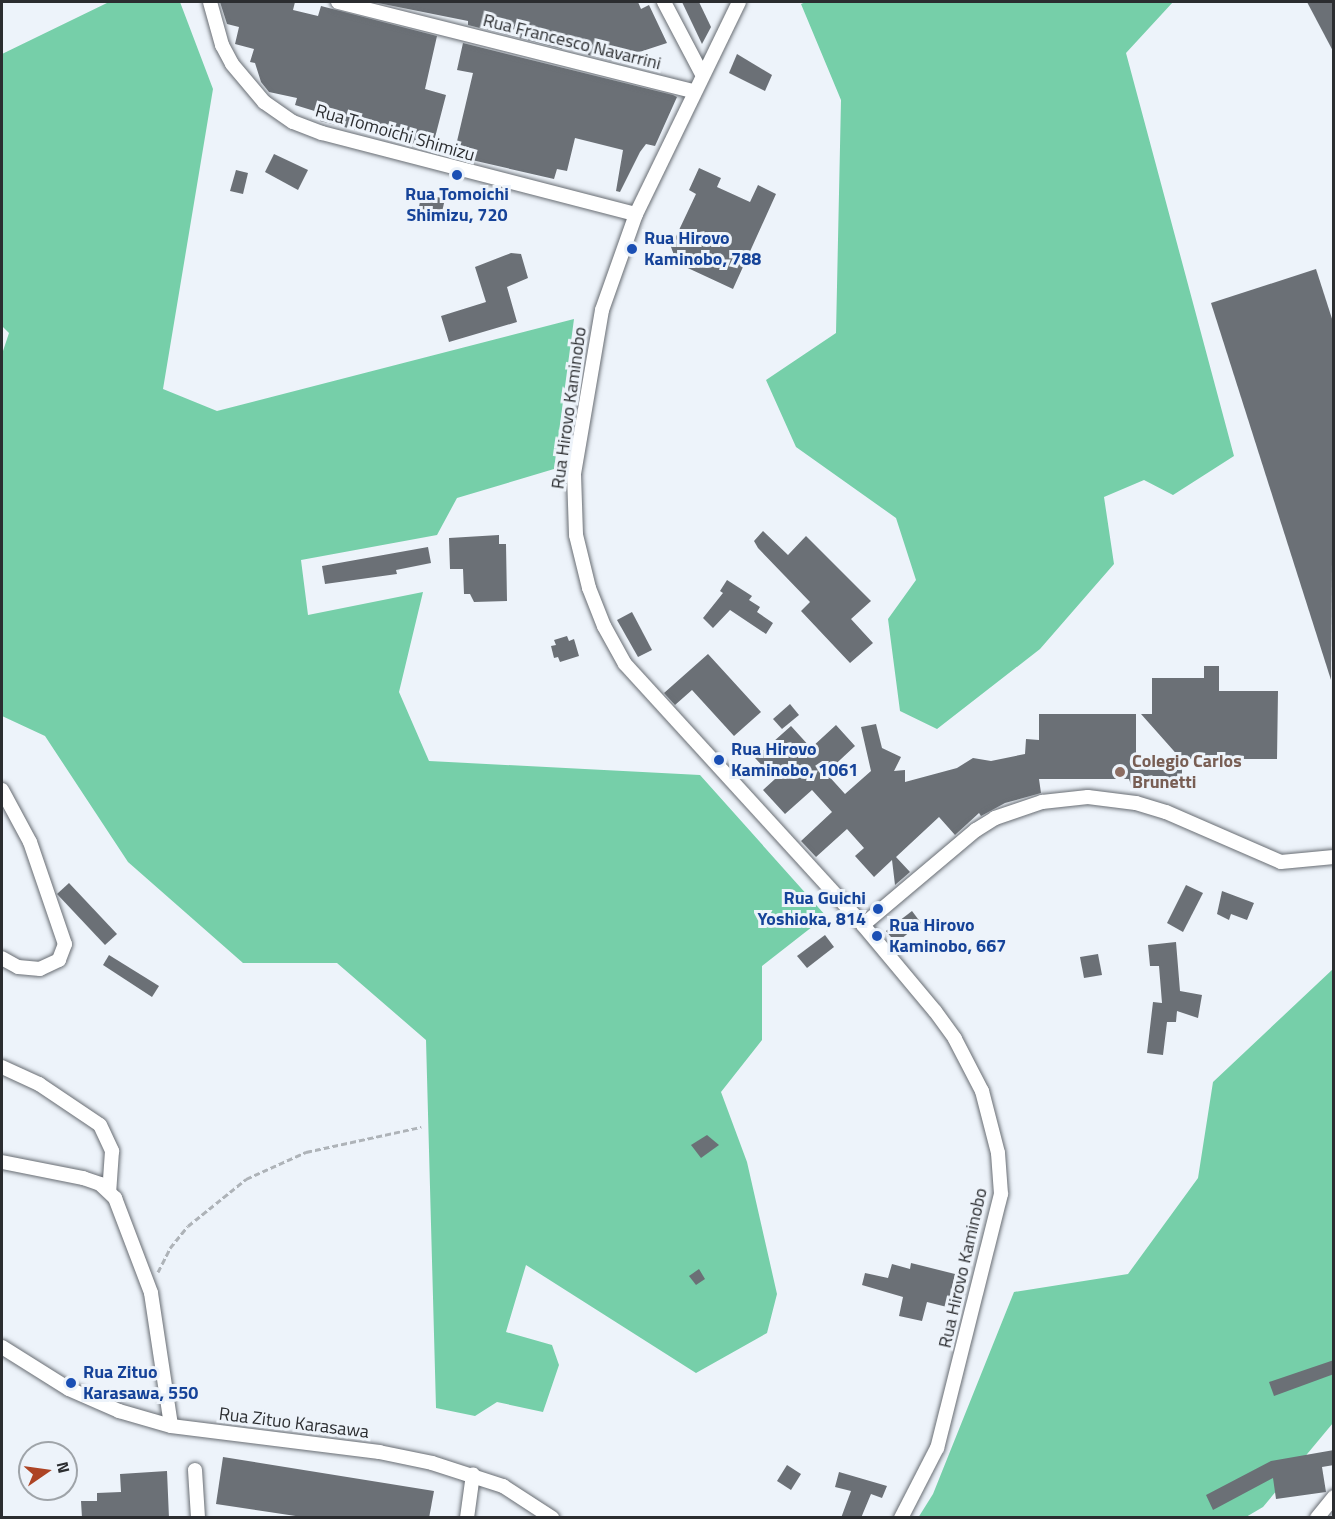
<!DOCTYPE html>
<html>
<head>
<meta charset="utf-8">
<style>
	body { margin:0 }
	#map { position:relative; width:1335px; height:1519px; overflow:hidden; background:#edf3fa; font-family:"Titillium Web",sans-serif }
	div>[style] { position:absolute }
	.forest>* { inset:0; background:#76cfa9 }
	.building>* { inset:0; background:#6b7076 }
	.path>* { height:3px; margin-top:-1.5px; transform-origin:0; background:repeating-linear-gradient(90deg,#aeb3b8 0 6px,transparent 0 9px) }
	.roads { filter:drop-shadow(0 0 2px #686d73) drop-shadow(0 0 2px #686d73) }
	.street>* { height:14px; margin:-7px; padding:0 7px; transform-origin:7px; border-radius:7px; background:#fff }
	.dots>* { width:16px; height:16px; translate:-50% -50%; box-sizing:border-box; border:3px solid #edf3fa; border-radius:50% }
	span { translate:-50% -50%; white-space:nowrap; text-align:center; line-height:1.15; -webkit-text-stroke:6px #edf3fa; paint-order:stroke }
	.street-label { font-size:18px; color:#2b2d30 }
	.transit-label { font-size:18px; color:#164399; font-weight:700 }
	.left { translate:0 -50%; text-align:left }
	.right { translate:-100% -50%; text-align:right }
	.education-label { font-size:18px; color:#785e54; font-weight:700 }
	.frame { position:absolute; inset:0; border:3px solid #2b2d30; pointer-events:none }
	.north { position:absolute; left:18px; top:1441px; width:60px; height:60px; box-sizing:border-box; background:#edf3fa; border:2px solid #9fa4a9; border-radius:50%; rotate:77deg; font-size:16px; font-weight:700; line-height:24px; text-align:center; color:#2b2d30 }
	.north::after { content:''; display:block; margin:auto; width:21px; height:27px; background:#ad4425; clip-path:polygon(50% 0,100% 100%,50% 72%,0 100%) }
</style>
</head>
<body>
<div id="map">
	<div class="forest">
		<div style="clip-path:polygon(109px 2px,180px 2px,213px 89px,163px 389px,217px 411px,574px 319px,554px 469px,457px 498px,437px 535px,301px 560px,308px 615px,423px 592px,399px 692px,429px 761px,700px 775px,826px 916px,762px 966px,762px 1040px,721px 1092px,747px 1162px,777px 1294px,767px 1333px,696px 1373px,526px 1265px,506px 1332px,552px 1345px,559px 1365px,543px 1412px,497px 1402px,475px 1416px,436px 1408px,426px 1040px,337px 963px,243px 963px,128px 862px,45px 736px,2px 716px,2px 354px,9px 333px,2px 326px,2px 54px)"></div>
		<div style="clip-path:polygon(806px 2px,1173px 2px,1126px 53px,1234px 456px,1173px 495px,1144px 480px,1104px 497px,1114px 564px,1040px 649px,937px 729px,900px 711px,888px 619px,916px 580px,896px 518px,796px 447px,766px 380px,836px 333px,841px 100px,801px 4px)"></div>
		<div style="clip-path:polygon(1333px 969px,1333px 1423px,1263px 1507px,1246px 1517px,918px 1518px,933px 1494px,1014px 1292px,1128px 1274px,1198px 1178px,1213px 1082px)"></div>
	</div>
	<div class="building">
		<div style="clip-path:polygon(220px 2px,295px 2px,293px 10px,318px 16px,321px 6px,437px 36px,425px 89px,446px 95px,432px 149px,320px 121px,321px 113px,295px 105px,297px 98px,269px 92px,261px 82px,255px 63px,250px 62px,254px 49px,235px 44px,239px 27px,227px 24px)"></div>
		<div style="clip-path:polygon(373px 2px,638px 2px,641px 9px,649px 5px,667px 43px,612px 61px,588px 55px,591px 42px,565px 35px,562px 49px,468px 25px,468px 21px)"></div>
		<div style="clip-path:polygon(682px 2px,699px 2px,711px 27px,702px 44px)"></div>
		<div style="clip-path:polygon(1307px 2px,1334px 2px,1334px 53px)"></div>
		<div style="clip-path:polygon(463px 43px,673px 95px,677px 97px,655px 146px,646px 144px,640px 152px,620px 192px,616px 191px,623px 150px,575px 138px,567px 171px,557px 169px,554px 179px,463px 158px,454px 154px,473px 73px,457px 70px)"></div>
		<div style="clip-path:polygon(737px 54px,772px 75px,765px 91px,729px 73px)"></div>
		<div style="clip-path:polygon(274px 154px,308px 170px,298px 190px,265px 172px)"></div>
		<div style="clip-path:polygon(699px 168px,721px 178px,717px 187px,750px 202px,758px 185px,776px 194px,733px 289px,677px 263px,671px 247px,696px 194px,689px 190px)"></div>
		<div style="clip-path:polygon(236px 170px,248px 173px,243px 194px,230px 191px)"></div>
		<div style="clip-path:polygon(422px 193px,445px 199px,441px 216px,418px 211px)"></div>
		<div style="clip-path:polygon(511px 253px,521px 254px,528px 278px,507px 287px,517px 322px,449px 342px,441px 316px,486px 302px,475px 267px)"></div>
		<div style="clip-path:polygon(1316px 269px,1334px 325px,1331px 680px,1211px 303px)"></div>
		<div style="clip-path:polygon(763px 531px,788px 555px,806px 536px,871px 601px,851px 619px,873px 643px,850px 663px,801px 611px,810px 602px,758px 548px,754px 541px)"></div>
		<div style="clip-path:polygon(499px 535px,499px 544px,506px 544px,507px 601px,474px 602px,470px 594px,464px 594px,463px 569px,450px 569px,449px 538px)"></div>
		<div style="clip-path:polygon(428px 547px,431px 563px,396px 570px,397px 574px,325px 584px,322px 566px)"></div>
		<div style="clip-path:polygon(727px 580px,752px 596px,749px 600px,760px 607px,757px 612px,773px 623px,766px 634px,730px 610px,713px 628px,703px 618px,723px 593px,720px 591px)"></div>
		<div style="clip-path:polygon(632px 612px,652px 650px,638px 657px,617px 620px)"></div>
		<div style="clip-path:polygon(567px 636px,569px 641px,574px 639px,579px 656px,560px 662px,558px 657px,554px 658px,551px 646px,556px 645px,554px 640px)"></div>
		<div style="clip-path:polygon(708px 654px,761px 712px,734px 736px,692px 690px,675px 705px,664px 693px)"></div>
		<div style="clip-path:polygon(1204px 666px,1219px 666px,1219px 691px,1278px 691px,1277px 759px,1181px 759px,1141px 714px,1152px 714px,1152px 678px,1204px 678px)"></div>
		<div style="clip-path:polygon(790px 704px,799px 715px,782px 729px,773px 719px)"></div>
		<div style="clip-path:polygon(1039px 714px,1136px 714px,1136px 764px,1182px 760px,1182px 784px,1132px 788px,1129px 779px,1039px 779px,1041px 793px,1005px 803px,981px 816px,979px 813px,955px 835px,939px 817px,896px 857px,910px 872px,895px 885px,892px 860px,874px 877px,855px 856px,864px 848px,847px 829px,816px 857px,801px 841px,832px 812px,812px 790px,785px 814px,763px 790px,775px 779px,755px 758px,791px 726px,811px 748px,836px 725px,855px 746px,826px 773px,845px 794px,871px 771px,861px 727px,876px 724px,882px 748px,901px 757px,894px 771px,905px 770px,905px 782px,957px 768px,973px 758px,991px 761px,1025px 754px,1026px 739px,1039px 740px)"></div>
		<div style="clip-path:polygon(69px 883px,117px 934px,105px 945px,57px 894px)"></div>
		<div style="clip-path:polygon(1186px 885px,1203px 893px,1183px 932px,1167px 923px)"></div>
		<div style="clip-path:polygon(1222px 891px,1254px 903px,1247px 920px,1231px 914px,1229px 920px,1217px 914px)"></div>
		<div style="clip-path:polygon(912px 911px,921px 923px,896px 943px,886px 931px)"></div>
		<div style="clip-path:polygon(825px 935px,834px 947px,807px 968px,797px 956px)"></div>
		<div style="clip-path:polygon(1176px 942px,1180px 991px,1202px 995px,1198px 1018px,1177px 1011px,1176px 1022px,1167px 1022px,1163px 1055px,1147px 1053px,1153px 1002px,1162px 1003px,1159px 966px,1150px 966px,1148px 945px)"></div>
		<div style="clip-path:polygon(1098px 954px,1102px 975px,1084px 978px,1080px 957px)"></div>
		<div style="clip-path:polygon(109px 955px,159px 986px,152px 997px,103px 965px)"></div>
		<div style="clip-path:polygon(707px 1135px,719px 1145px,701px 1158px,691px 1145px)"></div>
		<div style="clip-path:polygon(911px 1263px,955px 1274px,947px 1307px,927px 1302px,922px 1321px,899px 1316px,903px 1297px,862px 1285px,865px 1273px,888px 1278px,892px 1264px,910px 1269px)"></div>
		<div style="clip-path:polygon(699px 1269px,705px 1279px,696px 1285px,689px 1276px)"></div>
		<div style="clip-path:polygon(1334px 1360px,1334px 1374px,1274px 1396px,1269px 1382px)"></div>
		<div style="clip-path:polygon(1334px 1450px,1334px 1465px,1322px 1467px,1326px 1492px,1276px 1499px,1273px 1478px,1213px 1510px,1206px 1495px,1271px 1461px)"></div>
		<div style="clip-path:polygon(223px 1457px,434px 1491px,429px 1518px,309px 1518px,216px 1504px)"></div>
		<div style="clip-path:polygon(787px 1465px,801px 1474px,791px 1490px,777px 1481px)"></div>
		<div style="clip-path:polygon(167px 1471px,169px 1518px,82px 1518px,81px 1501px,97px 1501px,97px 1493px,121px 1492px,120px 1474px)"></div>
		<div style="clip-path:polygon(839px 1472px,887px 1486px,882px 1498px,871px 1494px,861px 1518px,841px 1518px,851px 1491px,835px 1487px)"></div>
	</div>
	<div class="path">
		<div style="left:158px;top:1272px;width:27px;rotate:-63deg"></div>
		<div style="left:170px;top:1248px;width:28px;rotate:-51deg"></div>
		<div style="left:188px;top:1226px;width:75px;rotate:-39deg"></div>
		<div style="left:246px;top:1179px;width:66px;rotate:-24.2deg"></div>
		<div style="left:306px;top:1152px;width:118px;rotate:-12.3deg"></div>
	</div>
	<div class="roads">
		<div class="street">
			<div style="left:210px;top:2px;width:45px;rotate:74.4deg"></div>
			<div style="left:222px;top:45px;width:21px;rotate:62deg"></div>
			<div style="left:232px;top:64px;width:50px;rotate:49.9deg"></div>
			<div style="left:264px;top:102px;width:35px;rotate:35deg"></div>
			<div style="left:293px;top:122px;width:31px;rotate:21deg"></div>
			<div style="left:322px;top:133px;width:324px;rotate:14.5deg"></div>
			<div style="left:338px;top:2px;width:366px;rotate:14.1deg"></div>
			<div style="left:664px;top:2px;width:81px;rotate:62.2deg"></div>
			<div style="left:739px;top:2px;width:236px;rotate:115.9deg"></div>
			<div style="left:636px;top:214px;width:102px;rotate:109.5deg"></div>
			<div style="left:602px;top:310px;width:166px;rotate:99.7deg"></div>
			<div style="left:574px;top:474px;width:61px;rotate:88.1deg"></div>
			<div style="left:576px;top:535px;width:55px;rotate:76.2deg"></div>
			<div style="left:589px;top:588px;width:41px;rotate:68.5deg"></div>
			<div style="left:604px;top:626px;width:43px;rotate:61.1deg"></div>
			<div style="left:625px;top:664px;width:353px;rotate:47.6deg"></div>
			<div style="left:863px;top:925px;width:112px;rotate:50.1deg"></div>
			<div style="left:935px;top:1011px;width:34px;rotate:54deg"></div>
			<div style="left:955px;top:1039px;width:59px;rotate:62.6deg"></div>
			<div style="left:982px;top:1091px;width:64px;rotate:75.5deg"></div>
			<div style="left:998px;top:1153px;width:41px;rotate:85.8deg"></div>
			<div style="left:1001px;top:1194px;width:262px;rotate:104.1deg"></div>
			<div style="left:937px;top:1448px;width:79px;rotate:117.2deg"></div>
			<div style="left:2px;top:790px;width:59px;rotate:61.7deg"></div>
			<div style="left:30px;top:842px;width:108px;rotate:71.1deg"></div>
			<div style="left:65px;top:944px;width:17px;rotate:111deg"></div>
			<div style="left:59px;top:960px;width:21px;rotate:155deg"></div>
			<div style="left:40px;top:969px;width:22px;rotate:-175deg"></div>
			<div style="left:18px;top:967px;width:18px;rotate:-151deg"></div>
			<div style="left:863px;top:925px;width:148px;rotate:-40.1deg"></div>
			<div style="left:976px;top:830px;width:22px;rotate:-32deg"></div>
			<div style="left:995px;top:818px;width:50px;rotate:-18.8deg"></div>
			<div style="left:1042px;top:802px;width:46px;rotate:-6.2deg"></div>
			<div style="left:1088px;top:797px;width:48px;rotate:7.1deg"></div>
			<div style="left:1136px;top:803px;width:31px;rotate:17deg"></div>
			<div style="left:1166px;top:812px;width:125px;rotate:23.5deg"></div>
			<div style="left:1281px;top:862px;width:53px;rotate:-5.4deg"></div>
			<div style="left:2px;top:1067px;width:41px;rotate:24.7deg"></div>
			<div style="left:39px;top:1084px;width:73px;rotate:33.9deg"></div>
			<div style="left:100px;top:1125px;width:29px;rotate:65deg"></div>
			<div style="left:112px;top:1151px;width:39px;rotate:94deg"></div>
			<div style="left:2px;top:1162px;width:83px;rotate:11.2deg"></div>
			<div style="left:83px;top:1178px;width:18px;rotate:19deg"></div>
			<div style="left:100px;top:1184px;width:21px;rotate:43deg"></div>
			<div style="left:115px;top:1198px;width:102px;rotate:69.2deg"></div>
			<div style="left:151px;top:1293px;width:134px;rotate:81.4deg"></div>
			<div style="left:2px;top:1347px;width:79px;rotate:32.1deg"></div>
			<div style="left:69px;top:1389px;width:55px;rotate:23.7deg"></div>
			<div style="left:119px;top:1411px;width:54px;rotate:16.1deg"></div>
			<div style="left:171px;top:1426px;width:210px;rotate:7.1deg"></div>
			<div style="left:379px;top:1452px;width:54px;rotate:11.7deg"></div>
			<div style="left:432px;top:1463px;width:75px;rotate:17.9deg"></div>
			<div style="left:503px;top:1486px;width:59px;rotate:33.1deg"></div>
			<div style="left:195px;top:1470px;width:48px;rotate:86.4deg"></div>
			<div style="left:467px;top:1518px;width:44px;rotate:-82.2deg"></div>
			<div style="left:1317px;top:1518px;width:27px;rotate:-51deg"></div>
		</div>
	</div>
	<div class="dots">
		<div style="left:457px;top:175px;background:#1a4fb4"></div>
		<div style="left:632px;top:249px;background:#1a4fb4"></div>
		<div style="left:719px;top:760px;background:#1a4fb4"></div>
		<div style="left:1120px;top:772px;background:#8d6e63"></div>
		<div style="left:878px;top:909px;background:#1a4fb4"></div>
		<div style="left:877px;top:936px;background:#1a4fb4"></div>
		<div style="left:71px;top:1383px;background:#1a4fb4"></div>
	</div>
	<div class="street-label">
		<span style="left:572px;top:42px;rotate:14deg">Rua Francesco Navarrini</span>
		<span style="left:395px;top:133px;rotate:16deg">Rua Tomoichi Shimizu</span>
		<span style="left:569px;top:408px;rotate:-82deg">Rua Hirovo Kaminobo</span>
		<span style="left:963px;top:1268px;rotate:-77deg">Rua Hirovo Kaminobo</span>
		<span style="left:294px;top:1423px;rotate:7deg">Rua Zituo Karasawa</span>
	</div>
	<div class="transit-label">
		<span style="left:457px;top:205px">Rua Tomoichi<br>Shimizu, 720</span>
		<span class="left" style="left:644px;top:249px">Rua Hirovo<br>Kaminobo, 788</span>
		<span class="left" style="left:731px;top:760px">Rua Hirovo<br>Kaminobo, 1061</span>
		<span class="right" style="left:866px;top:909px">Rua Guichi<br>Yoshioka, 814</span>
		<span class="left" style="left:889px;top:936px">Rua Hirovo<br>Kaminobo, 667</span>
		<span class="left" style="left:83px;top:1383px">Rua Zituo<br>Karasawa, 550</span>
	</div>
	<div class="education-label">
		<span class="left" style="left:1132px;top:772px">Colegio Carlos<br>Brunetti</span>
	</div>
	<div class="frame"></div>
	<div class="north">N</div>
</div>
</body>
</html>
